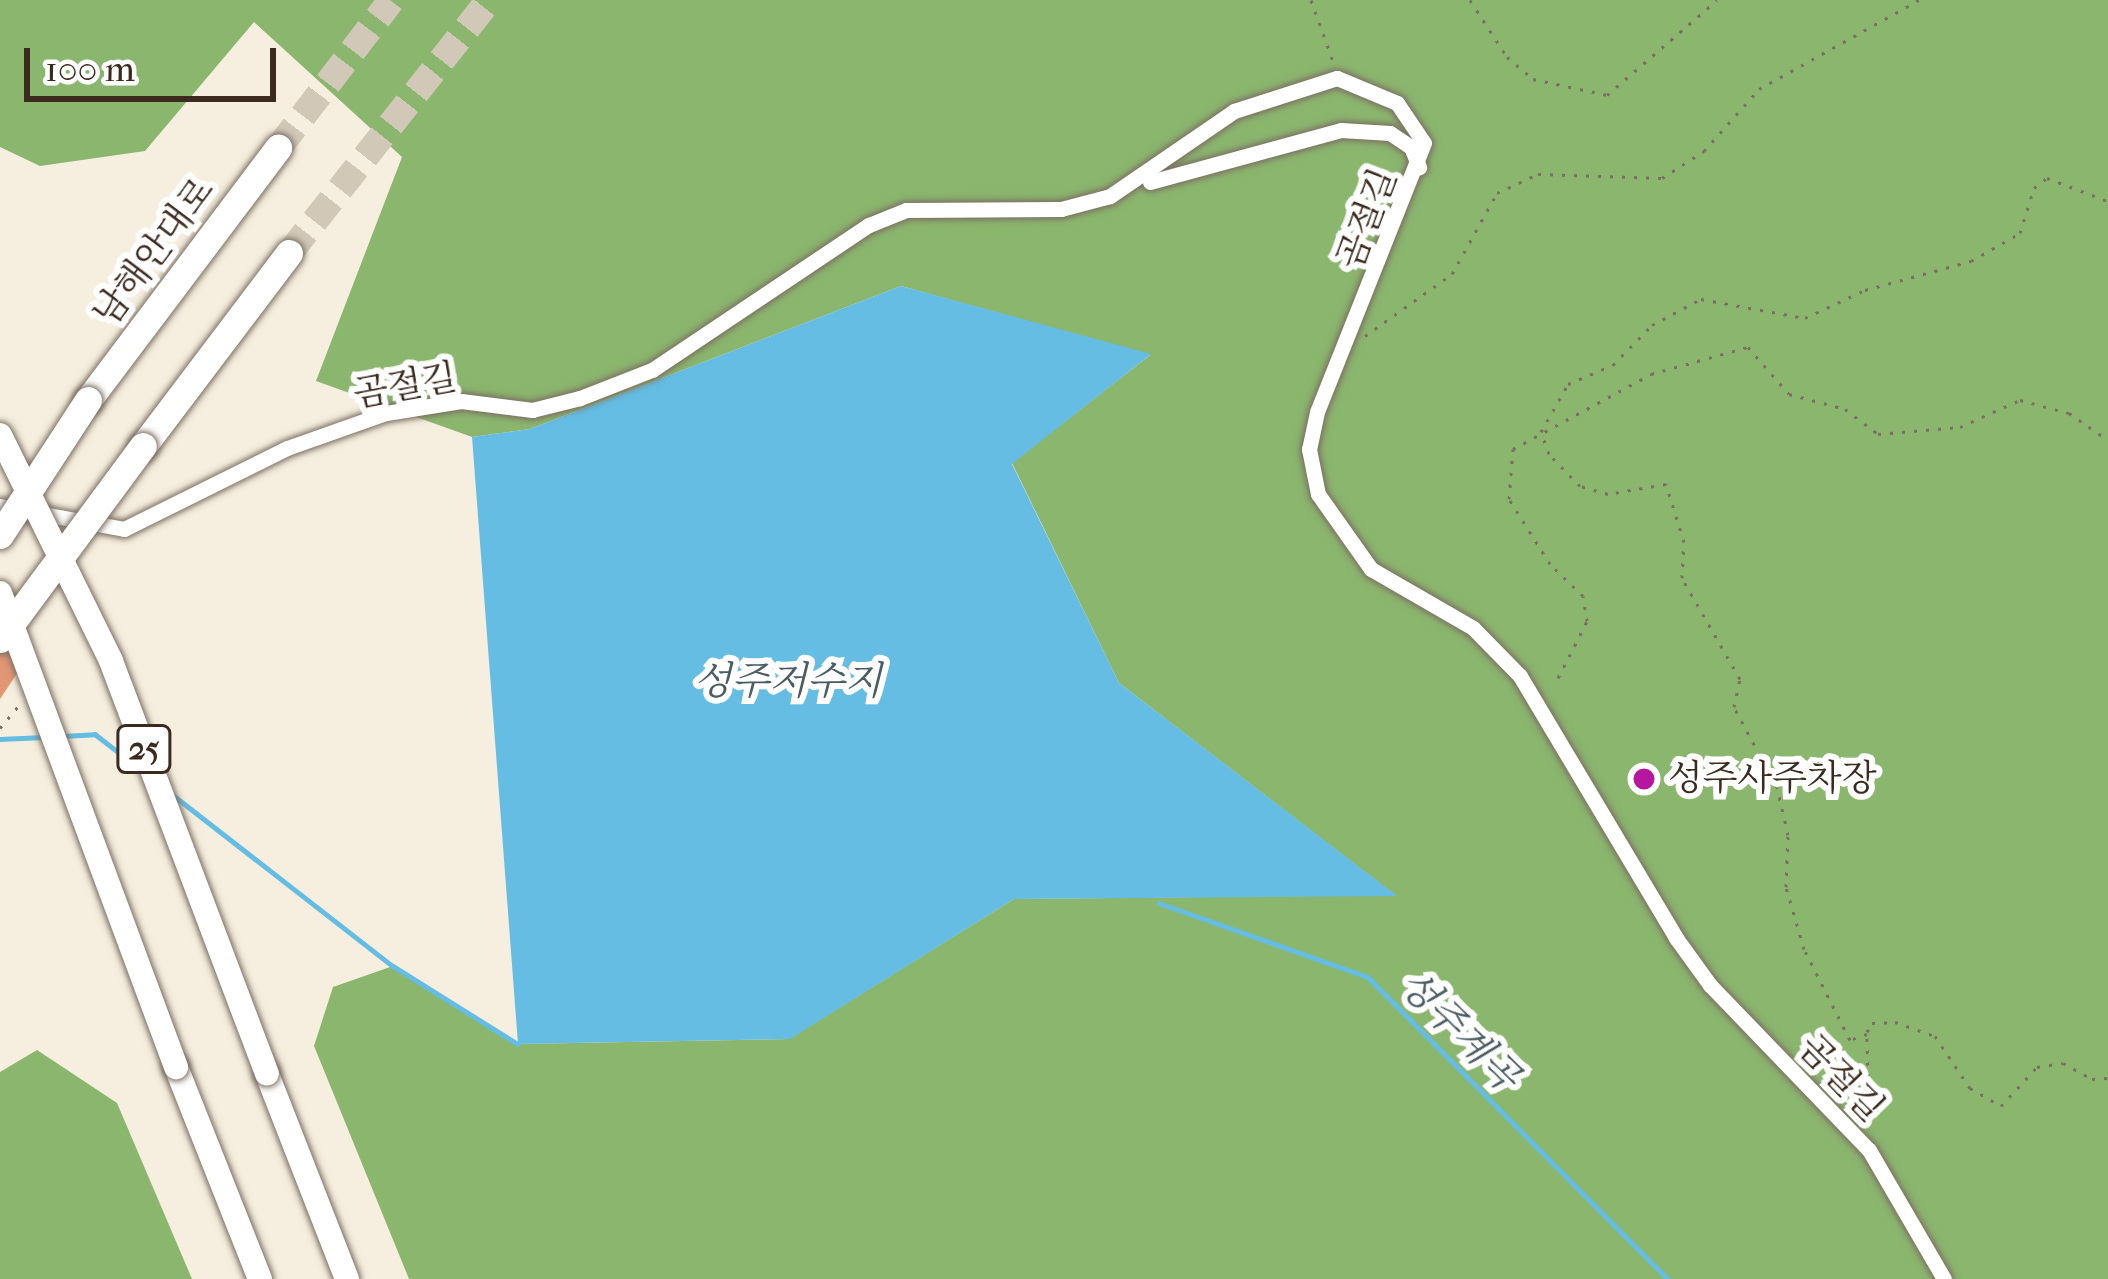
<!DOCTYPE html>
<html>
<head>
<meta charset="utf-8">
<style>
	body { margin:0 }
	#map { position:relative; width:2108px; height:1279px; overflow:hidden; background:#f6efdf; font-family:"IM FELL French Canon","Noto Serif KR",serif }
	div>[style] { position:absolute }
	.forest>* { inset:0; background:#8bb66e }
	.water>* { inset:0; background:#65bde3 }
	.stream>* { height:4.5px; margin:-2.25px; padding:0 2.25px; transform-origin:2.25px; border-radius:2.25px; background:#65bde3 }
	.building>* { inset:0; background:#e39673 }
	.highway-tunnel>* { height:27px; margin-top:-13.5px; transform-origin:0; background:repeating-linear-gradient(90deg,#d1c8b8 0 27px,transparent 0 41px) }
	.path>* { height:3px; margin-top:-1.5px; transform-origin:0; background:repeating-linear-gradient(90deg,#7c6f62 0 3px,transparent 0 12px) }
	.roads { filter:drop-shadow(0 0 3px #7c6f62) drop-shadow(0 0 3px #7c6f62) }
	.street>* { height:15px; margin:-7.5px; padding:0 7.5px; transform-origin:7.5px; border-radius:7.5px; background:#fff }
	.primary>* { height:24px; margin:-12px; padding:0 12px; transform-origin:12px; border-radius:12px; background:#fff }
	.highway>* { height:27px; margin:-13.5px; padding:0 13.5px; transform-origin:13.5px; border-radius:13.5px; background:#fff }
	.bridges { filter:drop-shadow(0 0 3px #7c6f62) drop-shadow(0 0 3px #7c6f62) }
	.primary-bridge>* { height:24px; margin:-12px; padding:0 12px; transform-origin:12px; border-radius:12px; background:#fff }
	.highway-bridge>* { height:27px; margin:-13.5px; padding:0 13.5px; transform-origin:13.5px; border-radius:13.5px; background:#fff }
	.dots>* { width:33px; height:33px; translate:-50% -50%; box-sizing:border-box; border:6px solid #fff; border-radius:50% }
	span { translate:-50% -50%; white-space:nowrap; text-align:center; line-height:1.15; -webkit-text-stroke:12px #fff; paint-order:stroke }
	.shield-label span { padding:3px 9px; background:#fff; border:3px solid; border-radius:9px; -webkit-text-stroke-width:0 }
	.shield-label { font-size:33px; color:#3b2a1e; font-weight:700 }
	.street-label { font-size:36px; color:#3b2a1e }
	.poi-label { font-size:36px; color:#3b2a1e }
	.left { translate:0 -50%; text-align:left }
	.water-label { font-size:39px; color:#4a5d63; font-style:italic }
	.scale { position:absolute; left:24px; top:48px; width:252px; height:54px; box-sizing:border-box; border:6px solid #3b2a1e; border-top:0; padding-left:15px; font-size:36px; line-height:42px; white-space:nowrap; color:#3b2a1e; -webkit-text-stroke:9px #fff; paint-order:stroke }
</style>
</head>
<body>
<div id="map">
	<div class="forest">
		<div style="clip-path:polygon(0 0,2108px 0,2108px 1279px,409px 1279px,314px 1046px,333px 987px,393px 966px,518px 1044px,789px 1039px,1014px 899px,1395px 895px,1119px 683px,1012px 463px,1150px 355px,901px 286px,530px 429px,472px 437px,316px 381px,402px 157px,254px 22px,145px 151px,40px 166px,0 147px)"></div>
		<div style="clip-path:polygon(37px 1050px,117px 1103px,192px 1279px,0 1279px,0 1072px)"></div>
	</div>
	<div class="water">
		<div style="clip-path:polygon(901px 286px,1151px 354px,1012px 464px,1119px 683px,1397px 896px,1014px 899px,790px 1039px,518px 1044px,472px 437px,530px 429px)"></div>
	</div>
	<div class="stream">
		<div style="left:62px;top:736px;width:33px;rotate:-3deg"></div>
		<div style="left:95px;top:734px;width:57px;rotate:37.9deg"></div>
		<div style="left:0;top:739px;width:44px;rotate:-2.6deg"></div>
		<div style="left:173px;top:795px;width:279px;rotate:37.9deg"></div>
		<div style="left:393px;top:966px;width:147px;rotate:32deg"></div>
		<div style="left:1159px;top:903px;width:222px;rotate:19.5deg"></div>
		<div style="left:1368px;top:977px;width:426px;rotate:45.2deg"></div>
	</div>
	<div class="building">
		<div style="clip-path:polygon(0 647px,24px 663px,0 699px)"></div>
	</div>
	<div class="highway-tunnel">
		<div style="left:278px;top:148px;width:186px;rotate:-52.6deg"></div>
		<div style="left:289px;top:253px;width:323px;rotate:-51.7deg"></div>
	</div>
	<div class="path">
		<div style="left:1311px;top:0;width:68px;rotate:70.2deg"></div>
		<div style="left:1470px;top:0;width:68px;rotate:57deg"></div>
		<div style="left:1507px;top:57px;width:34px;rotate:40deg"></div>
		<div style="left:1533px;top:79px;width:76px;rotate:12.2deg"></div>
		<div style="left:1607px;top:95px;width:145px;rotate:-40.8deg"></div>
		<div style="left:1365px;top:336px;width:107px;rotate:-35.5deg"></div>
		<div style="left:1452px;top:274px;width:93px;rotate:-60.9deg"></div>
		<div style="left:1497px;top:193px;width:45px;rotate:-24.9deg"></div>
		<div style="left:1538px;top:174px;width:124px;rotate:1.8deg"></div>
		<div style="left:1662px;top:178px;width:50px;rotate:-32.7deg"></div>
		<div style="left:1704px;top:151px;width:83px;rotate:-48.4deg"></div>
		<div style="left:1759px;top:89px;width:183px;rotate:-29.1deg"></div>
		<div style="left:1558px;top:678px;width:64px;rotate:-63deg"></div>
		<div style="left:1587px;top:621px;width:25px;rotate:-99deg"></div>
		<div style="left:1583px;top:596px;width:46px;rotate:-135.9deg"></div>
		<div style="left:1550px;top:564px;width:77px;rotate:-122.2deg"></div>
		<div style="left:1509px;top:499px;width:50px;rotate:-85.4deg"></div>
		<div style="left:1513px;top:449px;width:157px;rotate:-28.5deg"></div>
		<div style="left:1651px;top:374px;width:101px;rotate:-15.6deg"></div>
		<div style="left:1748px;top:347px;width:62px;rotate:48.9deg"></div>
		<div style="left:1789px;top:394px;width:58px;rotate:15deg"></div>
		<div style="left:1845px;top:409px;width:41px;rotate:37.1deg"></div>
		<div style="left:1878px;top:434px;width:82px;rotate:-4.9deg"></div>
		<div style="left:1960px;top:427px;width:66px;rotate:-24.2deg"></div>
		<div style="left:2020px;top:400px;width:51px;rotate:14.9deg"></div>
		<div style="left:2069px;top:413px;width:47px;rotate:34.7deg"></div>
		<div style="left:0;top:728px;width:30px;rotate:-50deg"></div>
		<div style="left:1867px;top:1032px;width:10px;rotate:-61deg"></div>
		<div style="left:1872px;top:1023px;width:23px;rotate:-2deg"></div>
		<div style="left:1895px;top:1022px;width:42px;rotate:19.3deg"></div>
		<div style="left:1935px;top:1036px;width:63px;rotate:56.1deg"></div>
		<div style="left:1970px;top:1088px;width:36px;rotate:30deg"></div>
		<div style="left:2001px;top:1106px;width:53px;rotate:-47.3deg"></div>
		<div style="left:2037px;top:1067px;width:26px;rotate:-9deg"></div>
		<div style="left:2063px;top:1063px;width:33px;rotate:29deg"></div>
		<div style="left:2092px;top:1079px;width:16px;rotate:-4deg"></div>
		<div style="left:1869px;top:1125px;width:91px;rotate:-91.3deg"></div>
		<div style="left:1867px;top:1034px;width:18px;rotate:161deg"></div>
		<div style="left:1850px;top:1040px;width:102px;rotate:-116.8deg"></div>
		<div style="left:1804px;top:949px;width:65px;rotate:-106.2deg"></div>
		<div style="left:1786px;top:887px;width:52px;rotate:-87.8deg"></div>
		<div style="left:1788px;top:835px;width:49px;rotate:-102.9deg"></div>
		<div style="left:1777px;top:787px;width:91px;rotate:-118.3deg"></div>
		<div style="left:1734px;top:707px;width:29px;rotate:-78deg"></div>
		<div style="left:1740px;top:679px;width:116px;rotate:-119.9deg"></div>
		<div style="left:1682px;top:578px;width:36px;rotate:-87deg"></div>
		<div style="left:1684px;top:542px;width:61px;rotate:-107.2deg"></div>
		<div style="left:1666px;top:484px;width:59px;rotate:170.2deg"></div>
		<div style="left:1608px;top:494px;width:29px;rotate:-164deg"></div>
		<div style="left:1580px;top:486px;width:45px;rotate:-134.1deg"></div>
		<div style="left:1549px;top:454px;width:23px;rotate:-110deg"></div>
		<div style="left:1541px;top:432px;width:55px;rotate:-60.6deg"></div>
		<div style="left:1568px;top:384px;width:49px;rotate:-22.9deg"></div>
		<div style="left:1613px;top:365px;width:56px;rotate:-45.7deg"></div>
		<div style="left:1652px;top:325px;width:55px;rotate:-28deg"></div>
		<div style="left:1701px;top:299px;width:106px;rotate:10.4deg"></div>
		<div style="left:1805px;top:318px;width:66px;rotate:-25deg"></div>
		<div style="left:1865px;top:290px;width:110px;rotate:-15.3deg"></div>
		<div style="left:1971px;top:261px;width:56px;rotate:-29.7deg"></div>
		<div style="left:2020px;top:233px;width:47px;rotate:-72.7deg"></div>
		<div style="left:2034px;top:188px;width:16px;rotate:-38deg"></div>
		<div style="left:2047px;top:178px;width:65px;rotate:20.7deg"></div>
	</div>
	<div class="roads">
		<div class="street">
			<div style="left:1150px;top:182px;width:198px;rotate:-15.2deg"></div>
			<div style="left:1341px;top:130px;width:49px;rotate:3.5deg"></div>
			<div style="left:1390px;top:133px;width:25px;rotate:34deg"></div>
			<div style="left:1411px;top:147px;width:22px;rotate:68deg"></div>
			<div style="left:0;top:506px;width:126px;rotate:10.5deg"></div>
			<div style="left:124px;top:529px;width:182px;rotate:-26.4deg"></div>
			<div style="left:287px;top:448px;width:105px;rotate:-19.5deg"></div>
			<div style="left:386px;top:413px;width:76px;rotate:-9.1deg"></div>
			<div style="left:461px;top:401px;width:72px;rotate:7.2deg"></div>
			<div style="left:532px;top:410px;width:49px;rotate:-14deg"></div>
			<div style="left:580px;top:398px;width:77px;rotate:-21.3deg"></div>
			<div style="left:652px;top:370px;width:261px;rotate:-33.8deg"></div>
			<div style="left:869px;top:225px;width:40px;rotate:-22deg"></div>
			<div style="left:906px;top:210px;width:155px;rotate:-0.4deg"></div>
			<div style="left:1061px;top:209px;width:51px;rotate:-14.9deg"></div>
			<div style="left:1110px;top:196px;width:150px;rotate:-34.4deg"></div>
			<div style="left:1234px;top:111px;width:108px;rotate:-17.8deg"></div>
			<div style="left:1337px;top:78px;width:65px;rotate:22.6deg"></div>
			<div style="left:1397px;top:103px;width:48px;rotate:56deg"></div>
			<div style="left:1424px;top:143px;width:289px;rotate:111.7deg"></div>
			<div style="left:1317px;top:412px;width:38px;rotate:102deg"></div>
			<div style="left:1309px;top:449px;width:46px;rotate:78.7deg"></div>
			<div style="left:1318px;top:494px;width:92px;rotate:54.8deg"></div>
			<div style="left:1371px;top:569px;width:118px;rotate:30deg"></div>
			<div style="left:1473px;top:628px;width:67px;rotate:45.6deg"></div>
			<div style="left:1520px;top:676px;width:305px;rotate:59.2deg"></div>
			<div style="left:1676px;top:938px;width:58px;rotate:54.1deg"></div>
			<div style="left:1710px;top:985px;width:229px;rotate:46.1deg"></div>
			<div style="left:1869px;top:1150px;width:149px;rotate:59.8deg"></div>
		</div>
		<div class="primary">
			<div style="left:176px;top:1067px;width:228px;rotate:68.4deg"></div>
			<div style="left:267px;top:1074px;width:220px;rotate:68.7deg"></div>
		</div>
		<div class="highway">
			<div style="left:88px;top:400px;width:316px;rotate:-53deg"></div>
			<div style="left:143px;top:446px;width:242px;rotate:-52.9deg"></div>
		</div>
	</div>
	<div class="bridges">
		<div class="primary-bridge">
			<div style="left:0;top:435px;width:252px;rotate:63.8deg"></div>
			<div style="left:111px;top:661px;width:441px;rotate:69.3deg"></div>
			<div style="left:0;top:593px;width:506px;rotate:69.63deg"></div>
		</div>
		<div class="highway-bridge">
			<div style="left:0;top:535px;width:161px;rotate:-56.9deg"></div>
			<div style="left:0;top:639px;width:240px;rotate:-53.5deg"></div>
		</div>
	</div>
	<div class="dots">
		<div style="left:1644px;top:779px;background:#b5179e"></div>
	</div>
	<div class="shield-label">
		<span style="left:144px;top:749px">25</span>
	</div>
	<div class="street-label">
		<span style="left:1367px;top:219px;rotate:-69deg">곰절길</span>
		<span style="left:154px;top:252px;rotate:-53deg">남해안대로</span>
		<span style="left:405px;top:386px;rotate:-10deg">곰절길</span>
		<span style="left:1841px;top:1078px;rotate:46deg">곰절길</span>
	</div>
	<div class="poi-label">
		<span class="left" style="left:1668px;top:779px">성주사주차장</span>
	</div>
	<div class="water-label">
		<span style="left:788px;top:681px">성주저수지</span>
		<span style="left:1459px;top:1030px;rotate:45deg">성주계곡</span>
	</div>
	<div class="scale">100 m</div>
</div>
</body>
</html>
